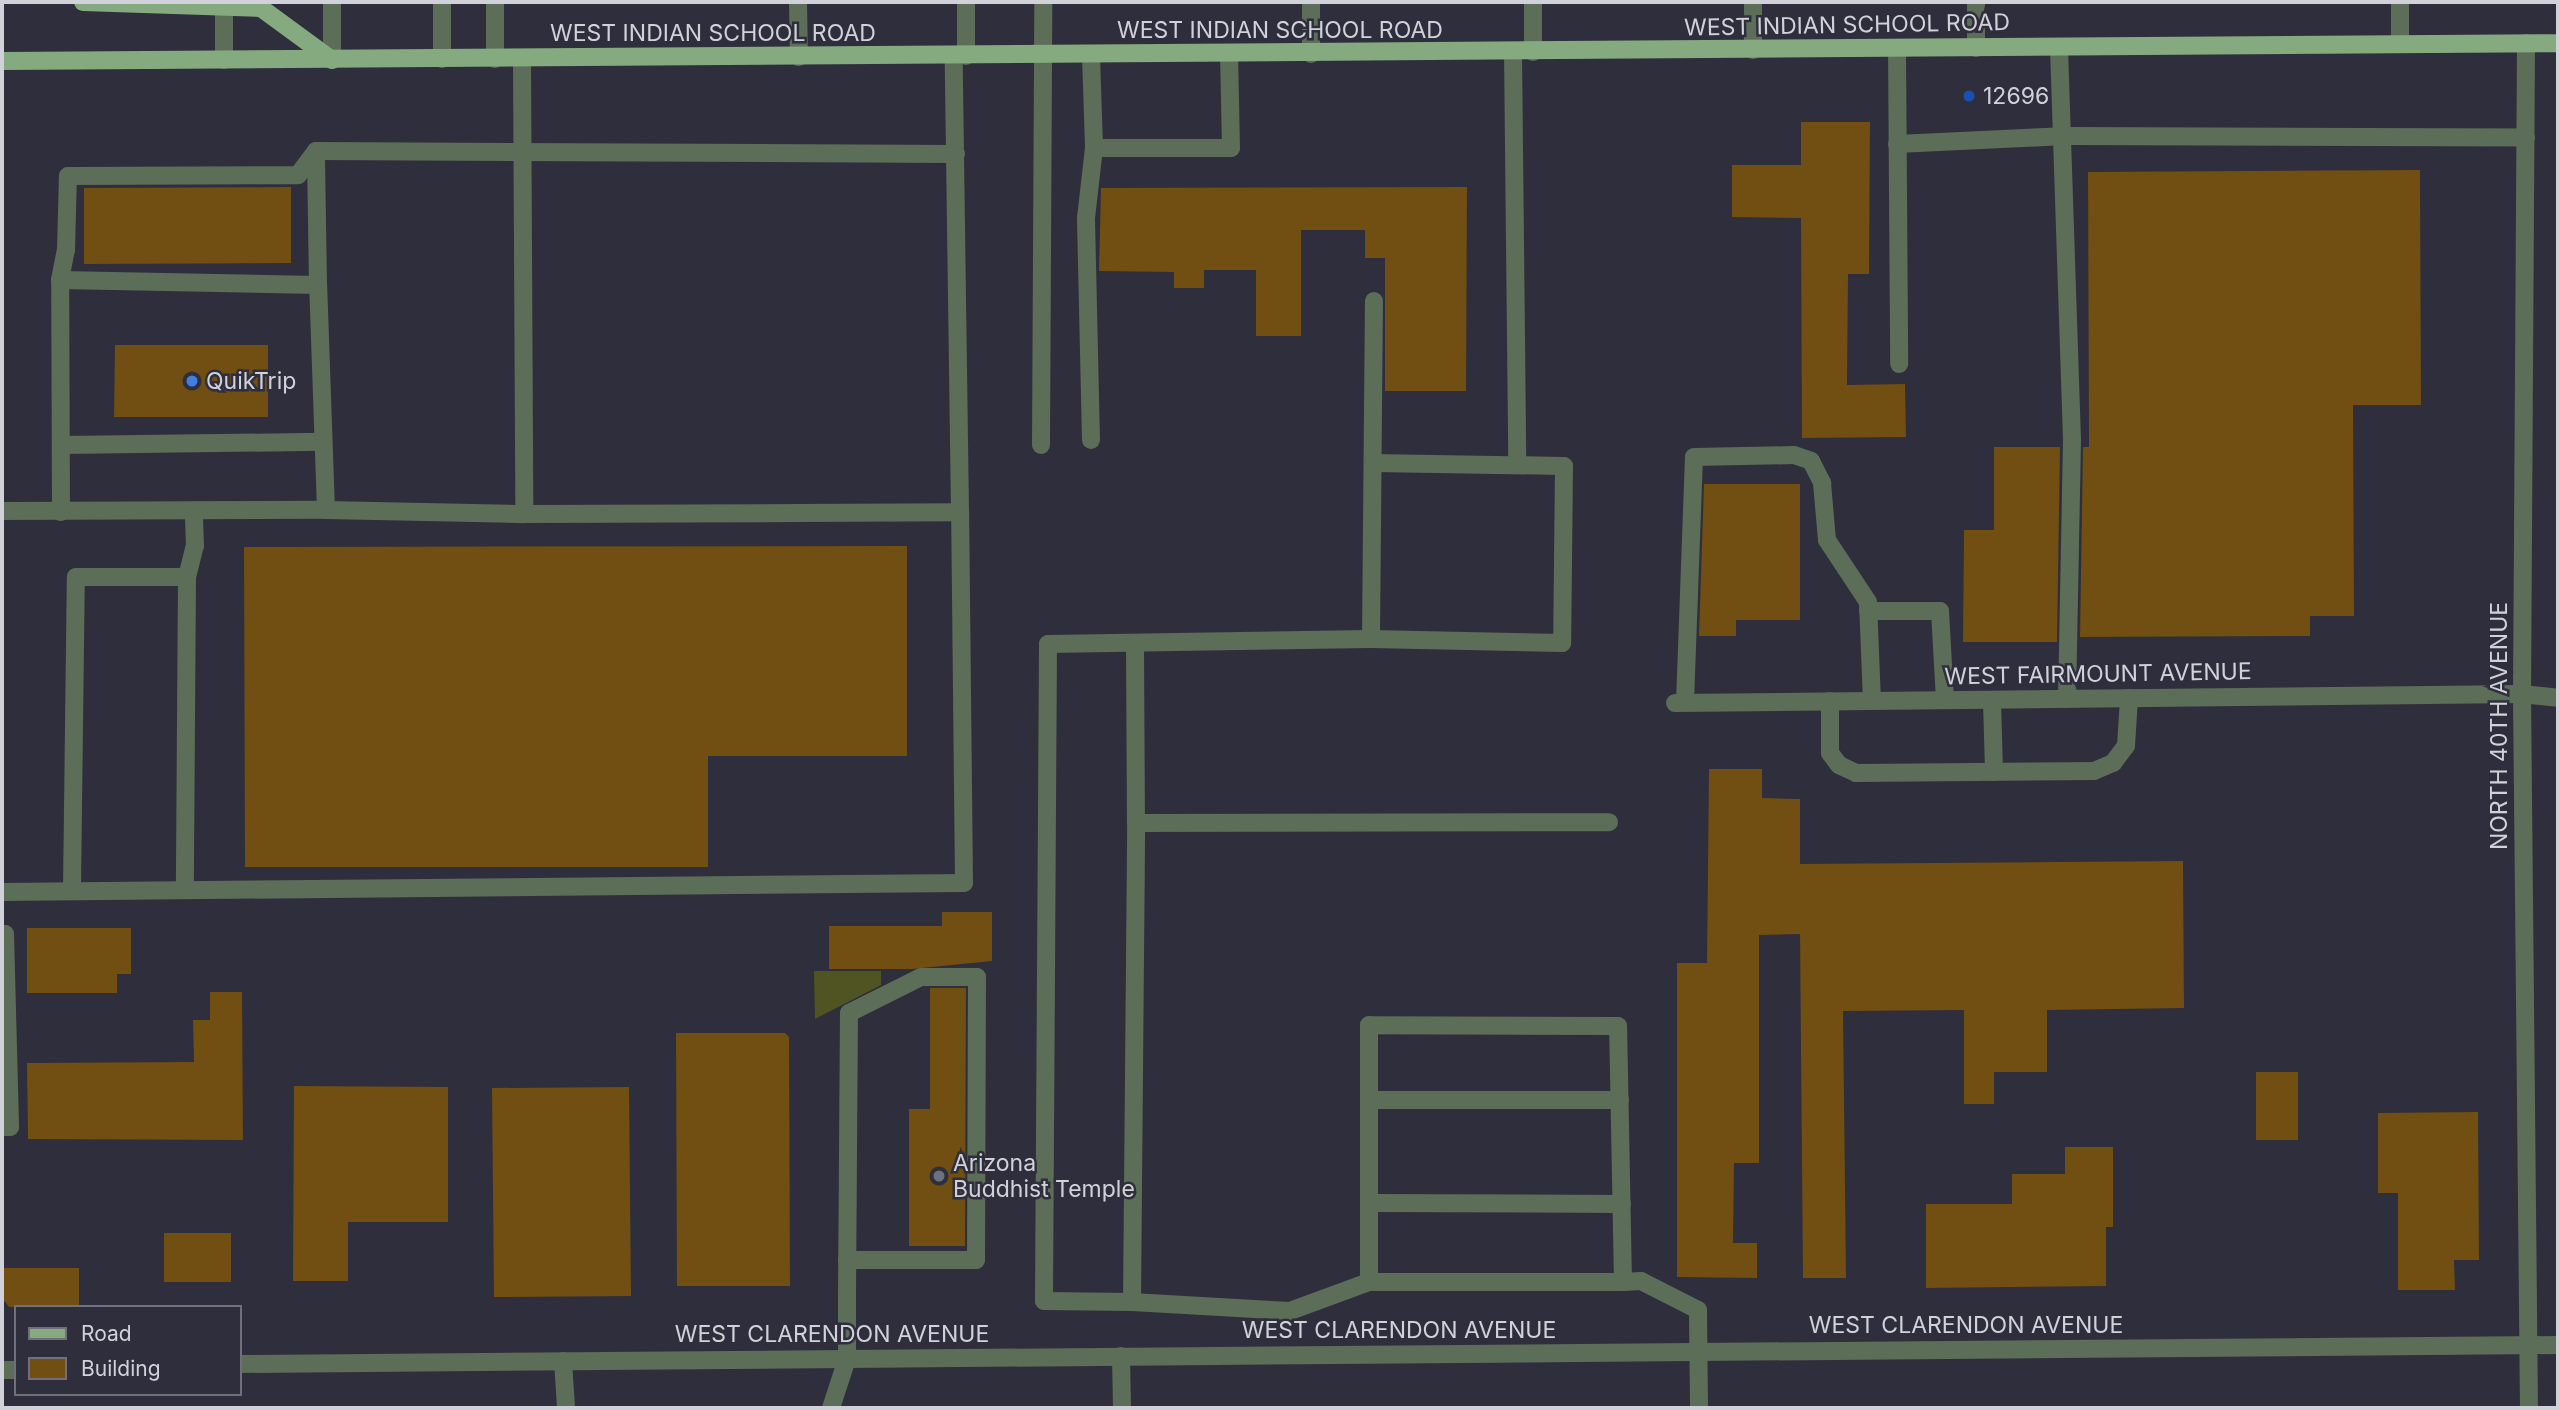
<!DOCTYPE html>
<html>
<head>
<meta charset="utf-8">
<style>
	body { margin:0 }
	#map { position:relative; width:2560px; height:1410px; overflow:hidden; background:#2f2e3c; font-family:Inter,sans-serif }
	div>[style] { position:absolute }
	.green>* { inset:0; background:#505422 }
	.building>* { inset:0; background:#714e12 }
	.minor>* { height:18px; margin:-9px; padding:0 9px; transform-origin:9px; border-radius:9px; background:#5c6d58 }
	.major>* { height:18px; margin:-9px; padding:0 9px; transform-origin:9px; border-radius:9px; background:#85aa7f }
	.dots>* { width:19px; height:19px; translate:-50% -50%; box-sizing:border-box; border:4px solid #2f2e3c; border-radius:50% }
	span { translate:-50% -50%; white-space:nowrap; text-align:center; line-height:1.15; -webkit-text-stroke:5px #2f2e3c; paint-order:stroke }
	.street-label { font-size:23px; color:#d1d1da }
	.poi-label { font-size:23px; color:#d1d1da }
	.left { translate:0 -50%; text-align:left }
	.frame { position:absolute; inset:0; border:4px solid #d1d1da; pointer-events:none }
	.legend { position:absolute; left:14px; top:1305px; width:228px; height:91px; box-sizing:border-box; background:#2f2e3c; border:2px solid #706f7b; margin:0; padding:9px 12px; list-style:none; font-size:21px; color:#d1d1da }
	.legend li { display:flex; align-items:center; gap:14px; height:35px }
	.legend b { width:35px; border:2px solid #706f7b }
</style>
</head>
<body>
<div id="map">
	<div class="green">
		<div style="clip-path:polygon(814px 971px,881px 971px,881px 985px,815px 1019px)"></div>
	</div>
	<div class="building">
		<div style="clip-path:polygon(1801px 122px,1870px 122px,1869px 274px,1848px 274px,1847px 385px,1905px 384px,1906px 437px,1802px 438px,1801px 218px,1732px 217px,1732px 165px,1801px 165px)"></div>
		<div style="clip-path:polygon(2420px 170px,2421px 405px,2353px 405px,2354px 616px,2310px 616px,2310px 636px,2080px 637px,2083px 447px,2089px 447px,2088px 172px)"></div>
		<div style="clip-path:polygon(291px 187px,291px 263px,84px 264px,84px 188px)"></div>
		<div style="clip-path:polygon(1467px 187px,1466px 391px,1385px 391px,1385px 258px,1365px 258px,1365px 230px,1301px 230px,1301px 336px,1256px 336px,1256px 270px,1204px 270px,1204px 288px,1174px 288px,1174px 272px,1099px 271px,1101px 188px)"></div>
		<div style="clip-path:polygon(115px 345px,268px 345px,268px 417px,114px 417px)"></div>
		<div style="clip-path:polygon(1994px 447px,2060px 447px,2057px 642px,1963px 642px,1964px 530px,1994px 530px)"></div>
		<div style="clip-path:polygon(1704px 484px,1800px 484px,1800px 620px,1736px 620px,1736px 636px,1699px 636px)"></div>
		<div style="clip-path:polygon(907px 546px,907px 756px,708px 756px,708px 867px,245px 867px,244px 547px)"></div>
		<div style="clip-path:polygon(1709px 769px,1762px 769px,1762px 798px,1800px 799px,1800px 864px,2183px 861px,2184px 1008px,2047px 1010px,2047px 1072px,1994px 1072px,1994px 1104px,1964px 1104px,1964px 1010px,1843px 1011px,1846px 1278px,1803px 1278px,1800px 934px,1759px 935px,1759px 1163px,1734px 1163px,1733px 1243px,1757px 1243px,1757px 1278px,1677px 1277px,1677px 963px,1707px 963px)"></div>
		<div style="clip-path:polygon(942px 912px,992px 912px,992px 961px,912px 969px,829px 969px,829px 926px,942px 926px)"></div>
		<div style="clip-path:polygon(27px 928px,131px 928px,131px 974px,117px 974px,117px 993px,27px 993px)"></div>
		<div style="clip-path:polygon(930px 988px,966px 988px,965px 1246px,909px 1246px,909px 1109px,930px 1109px)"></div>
		<div style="clip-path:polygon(210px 992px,242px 992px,243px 1140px,28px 1139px,27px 1063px,194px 1062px,193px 1020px,210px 1020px)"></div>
		<div style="clip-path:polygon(676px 1033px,785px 1033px,789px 1037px,790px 1286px,677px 1286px)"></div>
		<div style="clip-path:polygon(2256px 1072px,2298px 1072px,2298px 1140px,2256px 1140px)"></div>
		<div style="clip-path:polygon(294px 1086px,448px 1087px,448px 1222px,348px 1222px,348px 1281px,293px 1281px)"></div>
		<div style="clip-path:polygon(629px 1087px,631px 1296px,494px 1297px,492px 1088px)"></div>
		<div style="clip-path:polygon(2478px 1112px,2479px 1260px,2454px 1260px,2455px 1290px,2398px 1290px,2398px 1193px,2378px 1193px,2378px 1113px)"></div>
		<div style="clip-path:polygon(2065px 1147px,2113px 1147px,2113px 1227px,2106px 1227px,2106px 1286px,1926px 1288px,1926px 1204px,2012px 1204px,2012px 1174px,2065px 1174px)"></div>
		<div style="clip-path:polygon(164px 1233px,231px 1233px,231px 1282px,164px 1282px)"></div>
		<div style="clip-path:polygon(2px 1268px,79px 1268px,79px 1307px,9px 1307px,2px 1298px)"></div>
	</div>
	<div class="minor">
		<div style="left:442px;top:2px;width:57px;rotate:90deg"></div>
		<div style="left:495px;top:2px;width:57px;rotate:90deg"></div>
		<div style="left:798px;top:2px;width:55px;rotate:89deg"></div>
		<div style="left:1753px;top:2px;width:48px;rotate:90deg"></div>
		<div style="left:1976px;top:2px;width:46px;rotate:90deg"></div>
		<div style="left:2400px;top:2px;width:42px;rotate:90deg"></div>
		<div style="left:2526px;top:43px;width:651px;rotate:90.35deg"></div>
		<div style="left:2522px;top:694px;width:714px;rotate:89.44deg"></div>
		<div style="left:2059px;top:48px;width:392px;rotate:88.1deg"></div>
		<div style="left:2072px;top:440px;width:259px;rotate:91.1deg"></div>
		<div style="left:1897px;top:49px;width:315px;rotate:89.6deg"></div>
		<div style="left:1513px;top:52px;width:413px;rotate:89.4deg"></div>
		<div style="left:1533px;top:52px;width:50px;rotate:-90deg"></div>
		<div style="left:1311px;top:54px;width:52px;rotate:-90deg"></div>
		<div style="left:966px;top:56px;width:54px;rotate:-90deg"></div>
		<div style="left:1091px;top:56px;width:92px;rotate:88.1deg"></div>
		<div style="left:1094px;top:148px;width:137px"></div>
		<div style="left:1231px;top:148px;width:93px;rotate:-91.2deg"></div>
		<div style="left:522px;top:59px;width:455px;rotate:89.7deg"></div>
		<div style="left:524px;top:514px;width:272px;rotate:-0.2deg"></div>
		<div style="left:796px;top:513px;width:164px;rotate:-0.3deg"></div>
		<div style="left:960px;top:512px;width:456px;rotate:-90.8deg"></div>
		<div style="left:224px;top:60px;width:58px;rotate:-90deg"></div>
		<div style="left:332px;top:60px;width:58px;rotate:-90deg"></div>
		<div style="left:1897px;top:144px;width:167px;rotate:-2.7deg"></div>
		<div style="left:2064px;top:136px;width:462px;rotate:0.2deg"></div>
		<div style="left:316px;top:151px;width:640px;rotate:0.27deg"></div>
		<div style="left:60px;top:280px;width:258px;rotate:1.1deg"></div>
		<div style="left:318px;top:285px;width:134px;rotate:-90.9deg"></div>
		<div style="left:1091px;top:440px;width:222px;rotate:-91.3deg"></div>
		<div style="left:1086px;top:218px;width:70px;rotate:-83.5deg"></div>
		<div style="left:61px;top:445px;width:262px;rotate:-0.7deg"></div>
		<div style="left:1041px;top:445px;width:443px;rotate:-89.7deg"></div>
		<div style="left:1373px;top:463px;width:191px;rotate:0.9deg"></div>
		<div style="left:1564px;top:466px;width:177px;rotate:90.6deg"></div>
		<div style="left:1562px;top:643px;width:191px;rotate:-178.8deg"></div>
		<div style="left:1371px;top:639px;width:338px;rotate:-89.5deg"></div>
		<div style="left:326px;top:510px;width:198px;rotate:1.2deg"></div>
		<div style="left:2px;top:511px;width:324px;rotate:-0.2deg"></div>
		<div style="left:326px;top:510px;width:225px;rotate:-92deg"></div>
		<div style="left:61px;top:512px;width:232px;rotate:-90.2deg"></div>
		<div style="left:60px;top:280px;width:31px;rotate:-79deg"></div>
		<div style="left:66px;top:250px;width:74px;rotate:-88.5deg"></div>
		<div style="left:68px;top:176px;width:230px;rotate:-0.2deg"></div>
		<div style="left:298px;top:175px;width:30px;rotate:-53deg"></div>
		<div style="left:187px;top:577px;width:32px;rotate:-76deg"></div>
		<div style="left:195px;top:546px;width:35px;rotate:-92deg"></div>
		<div style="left:1868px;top:611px;width:72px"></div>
		<div style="left:1940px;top:611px;width:89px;rotate:86.8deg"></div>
		<div style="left:1371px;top:639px;width:323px;rotate:179.1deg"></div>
		<div style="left:1048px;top:644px;width:657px;rotate:90.35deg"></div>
		<div style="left:1044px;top:1301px;width:88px;rotate:0.7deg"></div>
		<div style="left:1132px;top:1302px;width:479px;rotate:-89.5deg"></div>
		<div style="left:1136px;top:823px;width:473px;rotate:-0.1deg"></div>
		<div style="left:1135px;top:643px;width:180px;rotate:89.7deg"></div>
		<div style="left:1992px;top:700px;width:72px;rotate:88.4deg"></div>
		<div style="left:1830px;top:701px;width:52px;rotate:90deg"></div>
		<div style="left:1830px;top:753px;width:15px;rotate:53deg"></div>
		<div style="left:1839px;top:765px;width:19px;rotate:25deg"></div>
		<div style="left:1856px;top:773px;width:238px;rotate:-0.5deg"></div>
		<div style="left:2094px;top:771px;width:21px;rotate:-23deg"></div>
		<div style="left:2113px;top:763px;width:21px;rotate:-53deg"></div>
		<div style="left:2126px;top:746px;width:48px;rotate:-86.4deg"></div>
		<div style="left:1685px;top:702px;width:245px;rotate:-87.9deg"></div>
		<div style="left:1694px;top:457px;width:100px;rotate:-1.1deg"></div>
		<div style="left:1794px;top:455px;width:18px;rotate:19deg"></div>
		<div style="left:1811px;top:461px;width:25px;rotate:63deg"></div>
		<div style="left:1822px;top:483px;width:57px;rotate:85deg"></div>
		<div style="left:1827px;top:540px;width:74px;rotate:56.5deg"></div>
		<div style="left:1868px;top:602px;width:99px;rotate:87.7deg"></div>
		<div style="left:1675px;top:703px;width:847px;rotate:-0.61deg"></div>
		<div style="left:2522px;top:694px;width:36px;rotate:6deg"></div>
		<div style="left:72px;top:890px;width:313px;rotate:-89.3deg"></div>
		<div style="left:76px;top:577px;width:111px"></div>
		<div style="left:187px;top:577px;width:310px;rotate:90.4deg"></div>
		<div style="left:2px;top:892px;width:962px;rotate:-0.54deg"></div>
		<div style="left:964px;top:883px;width:371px;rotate:-90.6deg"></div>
		<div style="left:2px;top:934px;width:3px"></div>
		<div style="left:5px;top:934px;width:193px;rotate:88.5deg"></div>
		<div style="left:10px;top:1127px;width:8px;rotate:180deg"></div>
		<div style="left:1369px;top:1100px;width:251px"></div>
		<div style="left:1369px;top:1203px;width:253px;rotate:0.2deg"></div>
		<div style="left:1623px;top:1282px;width:256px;rotate:-91.1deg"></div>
		<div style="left:1618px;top:1026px;width:249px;rotate:-179.8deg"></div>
		<div style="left:1369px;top:1025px;width:257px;rotate:90deg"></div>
		<div style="left:1369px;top:1282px;width:254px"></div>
		<div style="left:1623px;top:1282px;width:18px;rotate:-3deg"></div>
		<div style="left:1641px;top:1281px;width:64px;rotate:27deg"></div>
		<div style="left:1698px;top:1310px;width:98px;rotate:89.4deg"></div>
		<div style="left:1132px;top:1302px;width:158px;rotate:3.3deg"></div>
		<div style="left:1290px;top:1311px;width:84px;rotate:-20.2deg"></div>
		<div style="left:1121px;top:1356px;width:52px;rotate:88.9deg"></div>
		<div style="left:563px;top:1361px;width:47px;rotate:86.3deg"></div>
		<div style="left:240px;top:1364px;width:2318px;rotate:-0.47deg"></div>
		<div style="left:2px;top:1370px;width:14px"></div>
		<div style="left:831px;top:1408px;width:52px;rotate:-71.9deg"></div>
		<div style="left:847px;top:1359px;width:63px;rotate:-90deg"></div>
		<div style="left:847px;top:1296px;width:283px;rotate:-89.6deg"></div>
		<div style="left:849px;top:1013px;width:80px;rotate:-26.6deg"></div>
		<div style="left:921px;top:977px;width:56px"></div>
		<div style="left:977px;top:977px;width:283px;rotate:90.2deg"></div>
		<div style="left:976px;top:1260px;width:129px;rotate:180deg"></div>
	</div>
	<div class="major">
		<div style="left:83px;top:2px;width:178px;rotate:1.9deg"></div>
		<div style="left:261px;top:8px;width:88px;rotate:36.2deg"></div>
		<div style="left:2px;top:61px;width:2556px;rotate:-0.4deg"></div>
	</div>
	<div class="dots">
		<div style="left:1969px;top:96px;background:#1a4fb4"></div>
		<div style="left:192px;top:381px;background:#3f7fe0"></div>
		<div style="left:939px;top:1176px;background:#6b7280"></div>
	</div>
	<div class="street-label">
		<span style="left:1847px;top:25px;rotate:-1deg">WEST INDIAN SCHOOL ROAD</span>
		<span style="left:1280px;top:30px">WEST INDIAN SCHOOL ROAD</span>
		<span style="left:713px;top:33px">WEST INDIAN SCHOOL ROAD</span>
		<span style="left:2098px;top:674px;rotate:-1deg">WEST FAIRMOUNT AVENUE</span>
		<span style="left:2499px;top:726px;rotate:-90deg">NORTH 40TH AVENUE</span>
		<span style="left:1966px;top:1325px">WEST CLARENDON AVENUE</span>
		<span style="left:1399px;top:1330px">WEST CLARENDON AVENUE</span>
		<span style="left:832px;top:1334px">WEST CLARENDON AVENUE</span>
	</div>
	<div class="poi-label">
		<span class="left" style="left:1983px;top:96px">12696</span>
		<span class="left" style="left:206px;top:381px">QuikTrip</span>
		<span class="left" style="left:953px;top:1176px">Arizona<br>Buddhist Temple</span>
	</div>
	<div class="frame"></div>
	<ul class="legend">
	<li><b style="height:9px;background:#85aa7f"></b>Road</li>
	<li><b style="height:19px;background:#714e12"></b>Building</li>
	</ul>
</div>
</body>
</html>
